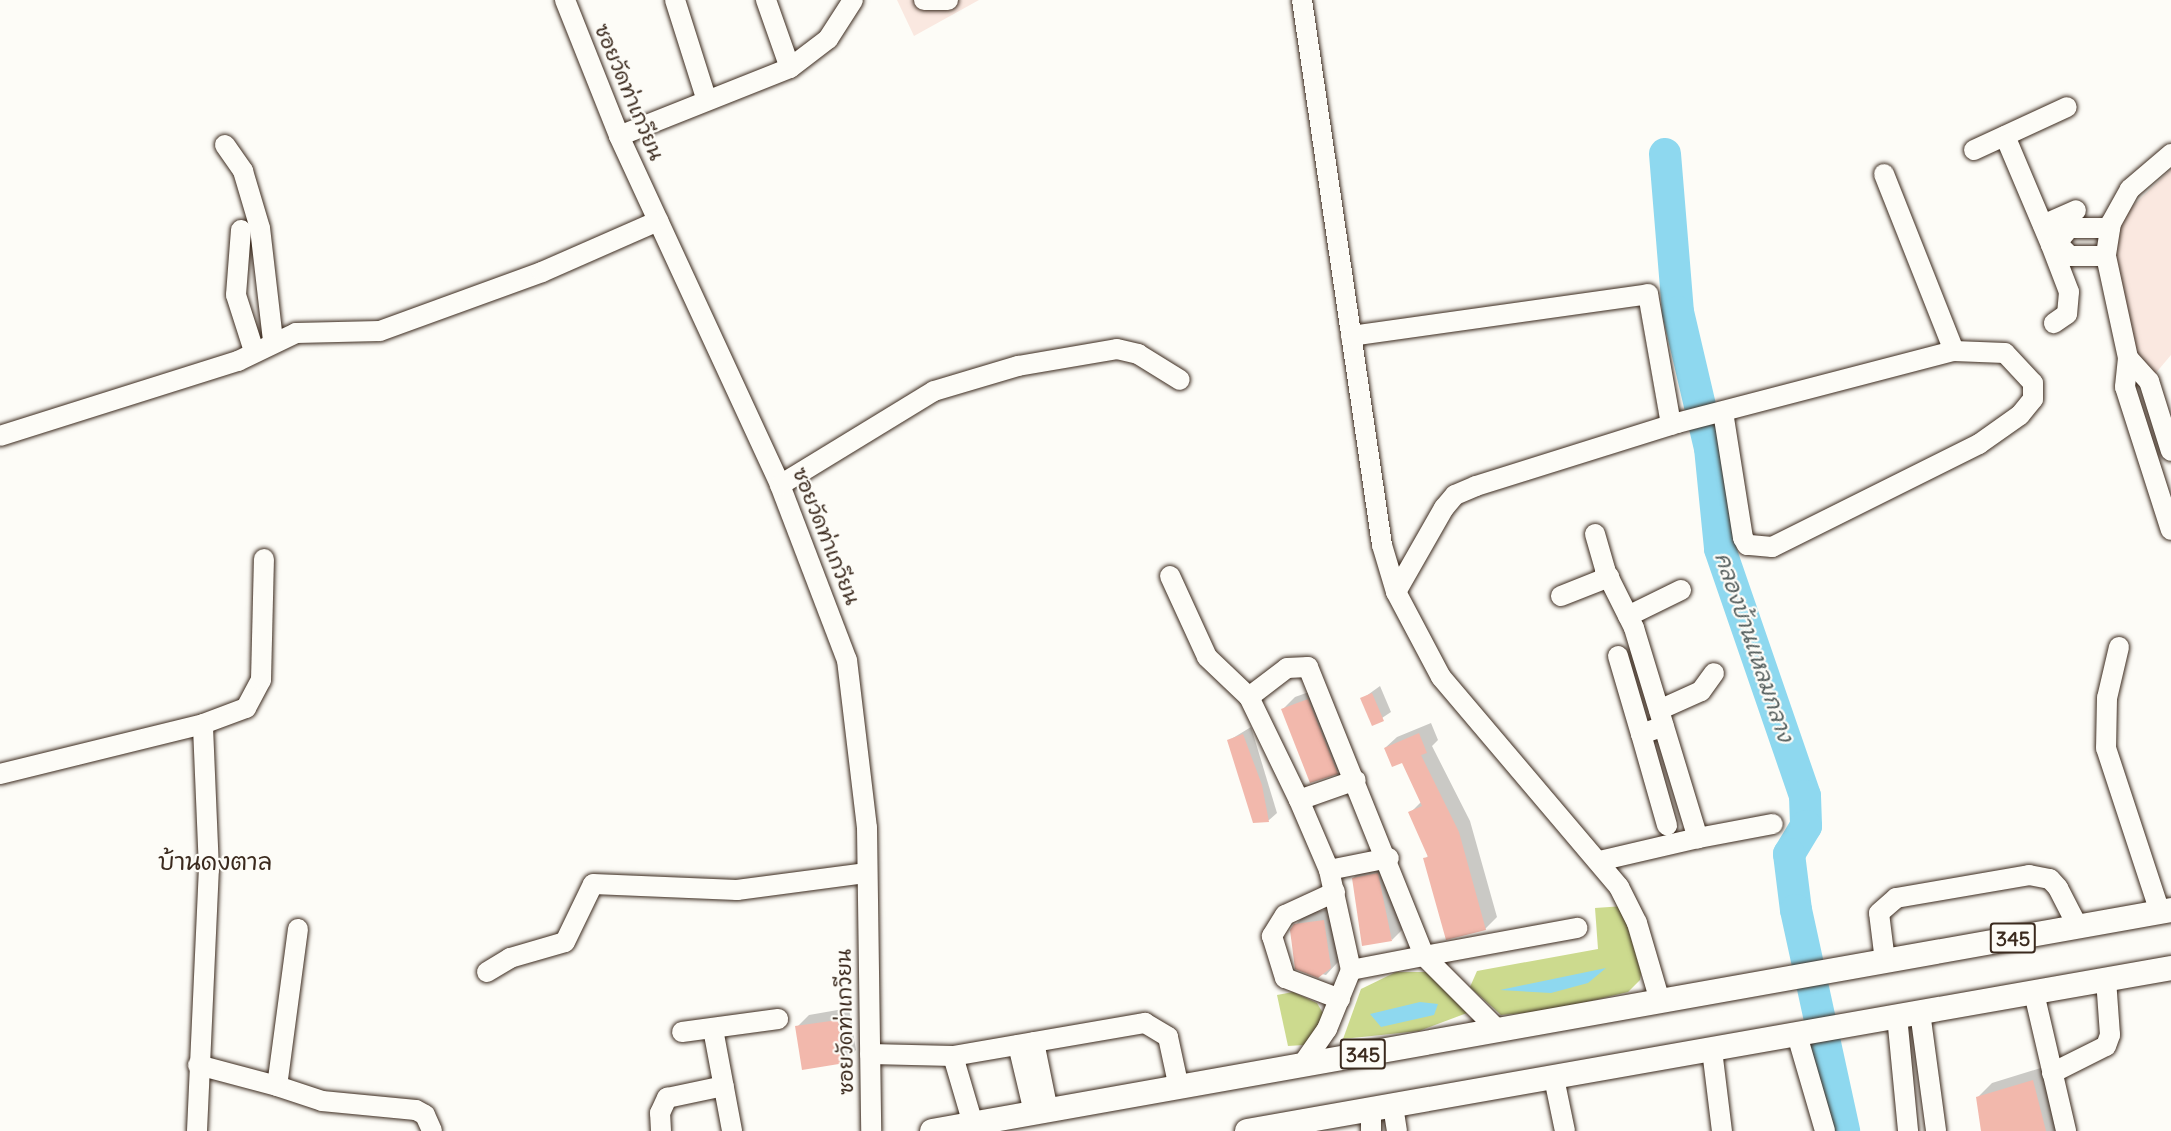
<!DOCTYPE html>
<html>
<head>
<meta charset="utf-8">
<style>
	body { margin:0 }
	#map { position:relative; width:2171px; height:1131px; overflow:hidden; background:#fdfcf7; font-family:Delius,"Playpen Sans Thai",sans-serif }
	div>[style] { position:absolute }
	.built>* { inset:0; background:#fae8e0 }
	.green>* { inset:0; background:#ccda8e }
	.water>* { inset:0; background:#8ed8ef }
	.shadow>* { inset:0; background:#0003 }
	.river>* { height:32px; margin:-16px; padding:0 16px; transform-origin:16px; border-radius:16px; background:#8ed8ef }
	.building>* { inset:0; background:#f2b8ac }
	.roads { filter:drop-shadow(0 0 2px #3b2a1e) drop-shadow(0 0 2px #3b2a1e) }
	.minor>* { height:20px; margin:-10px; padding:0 10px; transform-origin:10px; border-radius:10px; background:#fdfcf7 }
	.major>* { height:24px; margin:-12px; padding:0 12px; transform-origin:12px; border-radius:12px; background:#fdfcf7 }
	span { translate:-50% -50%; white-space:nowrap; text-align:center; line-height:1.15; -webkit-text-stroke:4.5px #fdfcf7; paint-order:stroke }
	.shield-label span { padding:2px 4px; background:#fdfcf7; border:2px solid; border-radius:4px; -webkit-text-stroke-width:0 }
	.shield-label { font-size:20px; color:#3b2a1e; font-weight:700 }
	.street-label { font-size:21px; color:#3b2a1e }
	.water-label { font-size:22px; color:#545e5d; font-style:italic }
	.quarter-label { font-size:24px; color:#3b2a1e }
</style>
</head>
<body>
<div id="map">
	<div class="built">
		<div style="clip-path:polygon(897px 0,979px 0,914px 36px)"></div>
		<div style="clip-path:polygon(2171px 169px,2171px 355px,2149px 381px,2109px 291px,2110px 228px)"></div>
	</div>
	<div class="green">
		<div style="clip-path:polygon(1624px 906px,1642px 968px,1640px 980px,1628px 992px,1554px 1010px,1501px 1015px,1470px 987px,1477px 971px,1598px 949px,1595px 908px)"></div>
		<div style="clip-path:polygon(1396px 972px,1428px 972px,1467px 1013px,1419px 1031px,1343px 1039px,1361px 989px)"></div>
		<div style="clip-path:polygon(1293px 992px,1317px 1003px,1327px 1020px,1304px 1045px,1288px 1046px,1277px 995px)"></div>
	</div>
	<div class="water">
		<div style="clip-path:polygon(1606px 968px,1588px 983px,1551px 993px,1500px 990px)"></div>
		<div style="clip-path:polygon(1420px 1002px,1438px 1004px,1434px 1015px,1381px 1027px,1370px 1014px)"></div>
	</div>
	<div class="shadow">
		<div style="clip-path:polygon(1380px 686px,1391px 712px,1373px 724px,1362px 699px)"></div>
		<div style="clip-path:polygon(1320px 688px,1349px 760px,1337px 772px,1283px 709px,1295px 697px)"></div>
		<div style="clip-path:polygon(1431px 723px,1438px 740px,1432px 746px,1470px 821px,1497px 917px,1485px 929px,1425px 859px,1429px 855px,1410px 813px,1422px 801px,1403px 761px,1385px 748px,1397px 737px)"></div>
		<div style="clip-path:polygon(1251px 727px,1277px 813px,1269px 820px,1254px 822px,1228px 741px)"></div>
		<div style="clip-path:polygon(1389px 861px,1404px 928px,1392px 940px,1353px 878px,1365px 866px)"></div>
		<div style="clip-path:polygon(1336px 908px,1343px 955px,1338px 962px,1326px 975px,1297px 968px,1295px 925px,1307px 913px)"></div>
		<div style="clip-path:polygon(849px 1008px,856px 1050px,844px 1062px,797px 1027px,809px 1015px)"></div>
		<div style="clip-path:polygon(2047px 1066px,2064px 1131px,1983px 1131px,1978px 1097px,1992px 1083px)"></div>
	</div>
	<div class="river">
		<div style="left:1665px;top:154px;width:159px;rotate:85.3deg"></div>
		<div style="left:1678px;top:312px;width:140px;rotate:76.8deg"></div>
		<div style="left:1710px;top:448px;width:101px;rotate:84.3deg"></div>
		<div style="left:1720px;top:549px;width:261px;rotate:71deg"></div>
		<div style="left:1805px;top:796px;width:30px;rotate:88deg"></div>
		<div style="left:1806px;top:826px;width:33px;rotate:121deg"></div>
		<div style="left:1789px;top:854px;width:56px;rotate:82.9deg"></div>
		<div style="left:1796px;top:910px;width:226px;rotate:77.7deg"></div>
	</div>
	<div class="building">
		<div style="clip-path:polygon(1372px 693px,1384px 721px,1372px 726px,1360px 698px)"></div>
		<div style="clip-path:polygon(1308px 699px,1338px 774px,1310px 783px,1281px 709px)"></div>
		<div style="clip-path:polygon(1419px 733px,1427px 753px,1421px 755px,1459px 832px,1486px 930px,1446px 940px,1423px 858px,1428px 857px,1408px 812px,1422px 806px,1402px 763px,1392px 767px,1384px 748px)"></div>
		<div style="clip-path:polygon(1243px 734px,1262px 785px,1269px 822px,1253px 823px,1227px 740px)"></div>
		<div style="clip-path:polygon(1378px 873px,1392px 941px,1362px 946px,1352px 878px)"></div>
		<div style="clip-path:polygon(1324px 920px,1331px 968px,1318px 978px,1295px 969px,1290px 930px,1294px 924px)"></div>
		<div style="clip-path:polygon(838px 1020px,845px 1063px,802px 1070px,795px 1026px)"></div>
		<div style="clip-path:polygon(2033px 1080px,2046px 1131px,1981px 1131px,1976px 1097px)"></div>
	</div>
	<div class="roads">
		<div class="minor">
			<div style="left:565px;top:0;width:146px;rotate:68.3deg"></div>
			<div style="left:619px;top:136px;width:384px;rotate:65.2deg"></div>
			<div style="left:780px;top:485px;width:187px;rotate:69.1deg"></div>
			<div style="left:847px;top:660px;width:169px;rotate:83.2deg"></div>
			<div style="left:867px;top:828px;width:303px;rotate:89.2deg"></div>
			<div style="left:675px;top:0;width:103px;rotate:72.4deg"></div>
			<div style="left:766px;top:0;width:72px;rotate:70.6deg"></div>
			<div style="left:924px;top:0;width:24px"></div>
			<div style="left:1302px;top:0;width:551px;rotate:81.65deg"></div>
			<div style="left:1382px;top:545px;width:49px;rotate:73.4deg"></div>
			<div style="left:1396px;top:592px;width:96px;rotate:62.1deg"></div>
			<div style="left:1441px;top:677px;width:275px;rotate:49.7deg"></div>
			<div style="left:1619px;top:887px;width:40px;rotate:63.4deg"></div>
			<div style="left:1637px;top:923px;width:81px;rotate:73.6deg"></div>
			<div style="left:619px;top:136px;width:184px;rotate:-21.7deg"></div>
			<div style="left:790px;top:68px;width:48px;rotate:-37.3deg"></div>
			<div style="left:828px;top:39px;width:46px;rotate:-57.3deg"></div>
			<div style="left:2005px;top:136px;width:118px;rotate:67.1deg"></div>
			<div style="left:2051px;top:245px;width:6px;rotate:-18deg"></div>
			<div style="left:225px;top:145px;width:32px;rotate:55deg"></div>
			<div style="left:243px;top:171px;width:59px;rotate:73.4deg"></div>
			<div style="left:260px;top:228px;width:114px;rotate:83.4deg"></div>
			<div style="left:1974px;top:150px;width:102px;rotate:-24.8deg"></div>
			<div style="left:2171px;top:154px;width:54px;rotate:139.5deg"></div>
			<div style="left:2130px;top:189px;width:39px;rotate:119deg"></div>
			<div style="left:2111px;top:223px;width:33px;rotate:99deg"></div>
			<div style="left:2106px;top:256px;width:104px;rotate:77.8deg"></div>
			<div style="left:2128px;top:358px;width:29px;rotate:96deg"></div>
			<div style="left:2125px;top:387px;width:150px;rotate:72.2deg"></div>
			<div style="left:1884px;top:174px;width:190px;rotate:68.4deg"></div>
			<div style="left:2043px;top:225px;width:36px;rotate:-24deg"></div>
			<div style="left:241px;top:230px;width:65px;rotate:94.4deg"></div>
			<div style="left:236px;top:295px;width:59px;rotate:72.2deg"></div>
			<div style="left:2051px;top:245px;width:50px;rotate:69deg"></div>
			<div style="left:2069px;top:292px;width:22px;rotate:95deg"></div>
			<div style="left:2067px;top:314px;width:16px;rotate:145deg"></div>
			<div style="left:2106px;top:256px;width:36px;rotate:180deg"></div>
			<div style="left:2070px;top:256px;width:18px;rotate:-135deg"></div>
			<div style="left:2057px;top:243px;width:19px;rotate:-51deg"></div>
			<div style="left:2069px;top:228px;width:41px"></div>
			<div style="left:1351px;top:336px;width:300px;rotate:-8deg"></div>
			<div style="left:1648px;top:294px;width:133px;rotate:80deg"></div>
			<div style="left:2128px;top:358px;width:31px;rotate:48deg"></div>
			<div style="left:2149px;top:381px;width:73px;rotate:72.6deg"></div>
			<div style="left:0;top:436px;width:250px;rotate:-17.5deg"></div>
			<div style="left:238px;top:361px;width:64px;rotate:-25.8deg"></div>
			<div style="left:296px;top:333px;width:84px;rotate:-1.4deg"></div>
			<div style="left:380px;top:331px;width:172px;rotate:-20deg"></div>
			<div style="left:542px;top:272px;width:127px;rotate:-23.7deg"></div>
			<div style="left:780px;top:485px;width:180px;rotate:-31.4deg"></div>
			<div style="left:934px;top:391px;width:88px;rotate:-16.6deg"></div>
			<div style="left:1018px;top:366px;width:100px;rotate:-9.7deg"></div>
			<div style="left:1117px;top:349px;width:22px;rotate:13deg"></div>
			<div style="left:1138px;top:354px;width:49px;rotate:31.8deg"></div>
			<div style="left:1595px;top:534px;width:37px;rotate:74deg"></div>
			<div style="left:1605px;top:570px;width:65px;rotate:63.4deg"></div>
			<div style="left:1634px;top:628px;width:220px;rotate:73.1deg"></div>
			<div style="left:1698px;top:838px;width:102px;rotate:166.9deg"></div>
			<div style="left:1170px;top:576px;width:89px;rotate:65.4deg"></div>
			<div style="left:1207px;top:657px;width:58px;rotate:43.6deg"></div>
			<div style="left:1249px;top:697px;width:114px;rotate:64.1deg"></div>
			<div style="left:1299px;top:800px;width:76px;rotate:66.8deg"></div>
			<div style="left:1329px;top:870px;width:102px;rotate:77.6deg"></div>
			<div style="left:1396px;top:592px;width:97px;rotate:-60.3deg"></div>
			<div style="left:1444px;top:508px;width:17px;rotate:-50deg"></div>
			<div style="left:1455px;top:495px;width:23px;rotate:-23deg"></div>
			<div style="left:1476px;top:486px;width:211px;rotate:-17.4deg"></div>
			<div style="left:1677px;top:423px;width:286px;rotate:-14.6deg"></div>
			<div style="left:1954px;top:351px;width:51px;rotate:2.2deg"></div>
			<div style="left:2005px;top:353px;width:41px;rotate:47deg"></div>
			<div style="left:2033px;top:383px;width:16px;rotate:90deg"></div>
			<div style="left:2033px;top:399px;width:21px;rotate:129deg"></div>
			<div style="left:2020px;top:415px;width:50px;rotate:144.7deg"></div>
			<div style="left:1979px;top:444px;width:231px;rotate:153.5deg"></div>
			<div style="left:1772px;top:547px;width:25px;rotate:-175deg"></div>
			<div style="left:1747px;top:545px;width:8px;rotate:-120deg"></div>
			<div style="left:1743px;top:538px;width:128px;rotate:-99deg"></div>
			<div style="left:1561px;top:596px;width:52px;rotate:-21.6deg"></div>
			<div style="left:1628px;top:616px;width:59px;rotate:-26.1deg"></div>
			<div style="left:2119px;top:647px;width:52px;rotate:103.2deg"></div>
			<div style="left:2107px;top:698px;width:50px;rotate:91.1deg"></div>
			<div style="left:2106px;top:748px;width:173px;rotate:71.8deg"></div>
			<div style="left:1618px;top:656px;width:81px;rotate:73.6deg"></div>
			<div style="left:1641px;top:734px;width:24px;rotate:-19deg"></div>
			<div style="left:1249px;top:697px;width:48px;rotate:-37.3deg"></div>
			<div style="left:1287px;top:668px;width:21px;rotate:-3deg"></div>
			<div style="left:1308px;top:667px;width:311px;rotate:68.1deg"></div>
			<div style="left:1424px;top:956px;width:156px;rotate:-10.4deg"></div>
			<div style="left:1659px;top:710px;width:46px;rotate:-24.3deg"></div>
			<div style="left:1701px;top:691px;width:22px;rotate:-54deg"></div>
			<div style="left:1641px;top:734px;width:95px;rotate:74.1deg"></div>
			<div style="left:0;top:774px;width:209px;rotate:-13.8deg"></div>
			<div style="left:203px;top:724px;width:46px;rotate:-20.4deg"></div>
			<div style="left:246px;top:708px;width:32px;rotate:-62deg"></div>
			<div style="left:261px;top:680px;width:121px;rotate:-88.6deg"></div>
			<div style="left:1299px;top:800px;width:60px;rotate:-19.3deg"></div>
			<div style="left:1698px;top:838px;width:76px;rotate:-10.6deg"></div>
			<div style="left:1329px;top:870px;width:61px;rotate:-11.3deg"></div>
			<div style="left:1335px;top:892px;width:55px;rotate:155.3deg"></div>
			<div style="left:1285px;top:915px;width:25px;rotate:122deg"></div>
			<div style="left:1272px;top:936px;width:44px;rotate:72.8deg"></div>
			<div style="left:1285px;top:978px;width:59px;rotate:20.9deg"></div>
			<div style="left:298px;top:929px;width:158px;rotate:97.6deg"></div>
			<div style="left:277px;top:1086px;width:47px;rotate:18.4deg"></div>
			<div style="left:322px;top:1101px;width:94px;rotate:5.5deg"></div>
			<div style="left:416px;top:1110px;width:10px;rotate:29deg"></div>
			<div style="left:425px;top:1115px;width:17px;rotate:66deg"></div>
			<div style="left:1885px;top:961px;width:48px;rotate:-97.1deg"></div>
			<div style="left:1879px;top:913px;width:23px;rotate:-41deg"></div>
			<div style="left:1896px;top:898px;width:135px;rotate:-9.8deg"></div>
			<div style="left:2029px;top:875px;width:21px;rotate:11deg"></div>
			<div style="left:2050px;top:879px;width:12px;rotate:48deg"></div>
			<div style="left:2058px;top:888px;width:44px;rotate:62.9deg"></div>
			<div style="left:487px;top:972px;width:27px;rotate:-31deg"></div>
			<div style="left:510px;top:958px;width:57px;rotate:-16.2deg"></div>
			<div style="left:565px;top:942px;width:64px;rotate:-64.2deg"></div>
			<div style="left:593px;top:884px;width:144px;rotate:2.4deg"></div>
			<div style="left:737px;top:890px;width:131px;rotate:-7.5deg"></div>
			<div style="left:2034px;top:993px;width:142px;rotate:76.9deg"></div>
			<div style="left:1920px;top:1012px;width:120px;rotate:82.3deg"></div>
			<div style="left:1897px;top:1016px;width:116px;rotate:84.5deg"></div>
			<div style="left:713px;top:1029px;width:104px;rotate:79.4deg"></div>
			<div style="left:682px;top:1032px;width:97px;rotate:-7.7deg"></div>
			<div style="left:1797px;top:1035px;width:100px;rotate:73.7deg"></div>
			<div style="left:1034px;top:1042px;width:70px;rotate:78.5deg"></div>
			<div style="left:1018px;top:1045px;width:69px;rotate:76.6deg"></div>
			<div style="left:1712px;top:1050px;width:82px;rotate:83deg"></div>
			<div style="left:870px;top:1054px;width:83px;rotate:1.4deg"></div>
			<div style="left:953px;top:1056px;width:195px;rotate:-9.8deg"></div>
			<div style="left:1145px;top:1023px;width:27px;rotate:31deg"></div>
			<div style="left:1168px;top:1037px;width:52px;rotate:77.8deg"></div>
			<div style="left:953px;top:1056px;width:71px;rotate:73.6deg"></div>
			<div style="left:198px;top:1065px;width:82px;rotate:14.9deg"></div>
			<div style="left:1302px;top:1065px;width:44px;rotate:-55.2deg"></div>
			<div style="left:1327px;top:1029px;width:64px;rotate:-67.9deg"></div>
			<div style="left:1351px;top:970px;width:74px;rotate:-10.9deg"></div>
			<div style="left:1424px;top:956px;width:105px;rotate:45deg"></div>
			<div style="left:2052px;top:1073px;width:60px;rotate:-26.6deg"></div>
			<div style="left:2106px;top:1046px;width:12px;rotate:-70deg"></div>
			<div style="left:2110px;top:1035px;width:56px;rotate:-94.1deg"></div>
			<div style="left:1554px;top:1078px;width:54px;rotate:78.3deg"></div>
			<div style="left:1393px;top:1106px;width:25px;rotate:81deg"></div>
			<div style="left:1371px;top:1110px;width:21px;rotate:90deg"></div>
			<div style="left:197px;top:1131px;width:261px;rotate:-87.4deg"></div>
			<div style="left:209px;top:870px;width:146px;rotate:-92.4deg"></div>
			<div style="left:661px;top:1131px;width:18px;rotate:-93deg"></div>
			<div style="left:660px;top:1113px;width:17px;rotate:-65deg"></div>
			<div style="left:667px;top:1098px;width:58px;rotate:-11.9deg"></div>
		</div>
		<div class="major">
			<div style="left:932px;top:1131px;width:1259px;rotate:-10.11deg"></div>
			<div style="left:1247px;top:1131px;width:938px;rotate:-10deg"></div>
		</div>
	</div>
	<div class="shield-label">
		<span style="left:2013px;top:938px">345</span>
		<span style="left:1363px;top:1054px">345</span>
	</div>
	<div class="street-label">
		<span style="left:629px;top:92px;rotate:67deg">ซอยวัดท่าเกวียน</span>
		<span style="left:826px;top:536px;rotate:68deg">ซอยวัดท่าเกวียน</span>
		<span style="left:845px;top:1022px;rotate:-91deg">ซอยวัดท่าเกวียน</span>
	</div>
	<div class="water-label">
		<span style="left:1754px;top:647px;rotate:71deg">คลองบ้านแหลมกลาง</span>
	</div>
	<div class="quarter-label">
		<span style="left:215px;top:862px">บ้านดงตาล</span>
	</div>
</div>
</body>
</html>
